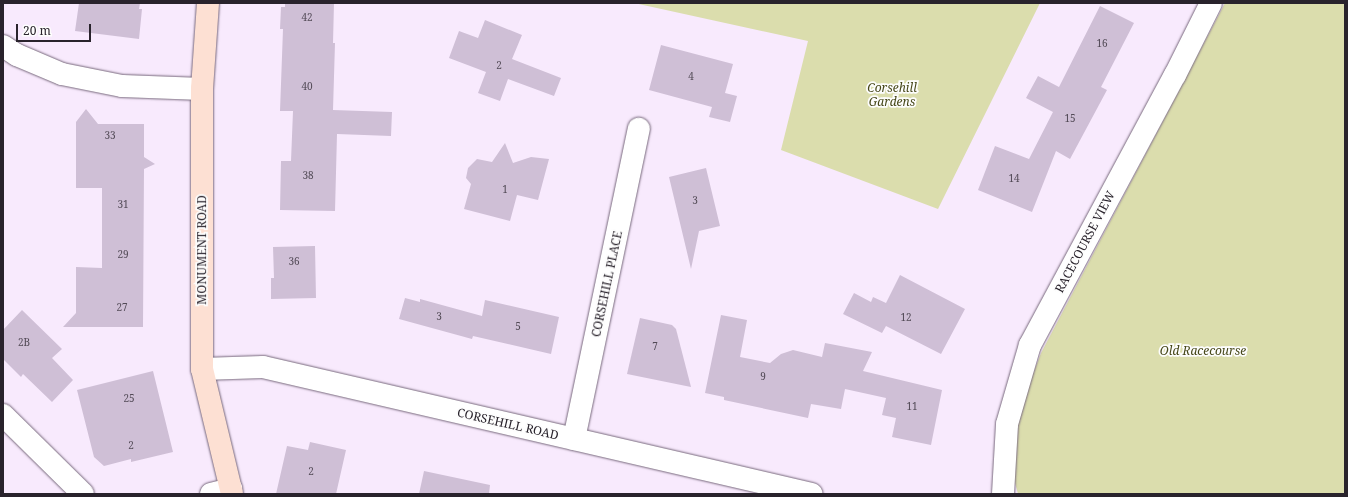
<!DOCTYPE html>
<html>
<head>
<meta charset="utf-8">
<style>
	body { margin:0 }
	#map { position:relative; width:1348px; height:497px; overflow:hidden; background:#f8eafd; font-family:"Noto Serif",serif }
	div>[style] { position:absolute }
	.green>* { inset:0; background:#dbddad }
	.building>* { inset:0; background:#cfbfd6 }
	.roads { filter:drop-shadow(0 0 1px #78697d) drop-shadow(0 0 1px #78697d) }
	.minor>* { height:22px; margin:-11px; padding:0 11px; transform-origin:11px; border-radius:11px; background:#fff }
	.major>* { height:22px; margin:-11px; padding:0 11px; transform-origin:11px; border-radius:11px; background:#fde0d3 }
	span { translate:-50% -50%; white-space:nowrap; text-align:center; line-height:1.15; -webkit-text-stroke:3.5px #fdfdfd; paint-order:stroke }
	.number-label { font-size:10px; color:#524a56 }
	.number-label span { -webkit-text-stroke-width:0 }
	.park-label { font-size:12px; color:#464718; font-style:italic }
	.street-label { font-size:12px; color:#29232c }
	.frame { position:absolute; inset:0; border:4px solid #29232c; pointer-events:none }
	.scale { position:absolute; left:16px; top:24px; width:75px; height:18px; box-sizing:border-box; border:2px solid #29232c; border-top:0; padding-left:5px; font-size:12px; line-height:14px; white-space:nowrap; color:#29232c; -webkit-text-stroke:3px #fdfdfd; paint-order:stroke }
</style>
</head>
<body>
<div id="map">
	<div class="green">
		<div style="clip-path:polygon(634px 3px,1040px 3px,938px 209px,781px 150px,808px 41px)"></div>
		<div style="clip-path:polygon(1225px 3px,1345px 3px,1345px 494px,1018px 494px,1015px 483px,1014px 454px,1017px 425px,1027px 389px,1041px 353px)"></div>
	</div>
	<div class="building">
		<div style="clip-path:polygon(79px 3px,140px 3px,139px 9px,142px 9px,139px 39px,75px 31px)"></div>
		<div style="clip-path:polygon(285px 3px,334px 3px,333px 43px,335px 43px,333px 110px,392px 112px,391px 136px,337px 134px,335px 211px,280px 210px,281px 161px,291px 161px,293px 111px,280px 111px,283px 29px,280px 29px,281px 7px,285px 7px)"></div>
		<div style="clip-path:polygon(1100px 6px,1134px 23px,1101px 87px,1107px 90px,1070px 159px,1056px 151px,1032px 212px,978px 190px,995px 146px,1029px 159px,1053px 112px,1026px 98px,1038px 76px,1059px 87px)"></div>
		<div style="clip-path:polygon(485px 20px,522px 35px,512px 59px,561px 78px,554px 96px,508px 79px,500px 101px,478px 93px,486px 72px,449px 58px,459px 31px,478px 38px)"></div>
		<div style="clip-path:polygon(661px 45px,733px 64px,725px 93px,737px 96px,730px 122px,709px 117px,712px 107px,649px 90px)"></div>
		<div style="clip-path:polygon(86px 109px,98px 124px,144px 124px,144px 157px,155px 164px,144px 169px,143px 327px,63px 327px,76px 313px,76px 267px,102px 268px,102px 188px,76px 188px,76px 122px)"></div>
		<div style="clip-path:polygon(505px 143px,513px 163px,531px 157px,549px 159px,538px 200px,517px 195px,510px 221px,464px 209px,471px 184px,466px 178px,468px 168px,477px 159px,492px 162px)"></div>
		<div style="clip-path:polygon(706px 168px,720px 226px,699px 231px,691px 269px,669px 177px)"></div>
		<div style="clip-path:polygon(315px 246px,316px 298px,271px 299px,271px 278px,274px 278px,273px 247px)"></div>
		<div style="clip-path:polygon(900px 275px,965px 309px,941px 354px,886px 326px,882px 333px,843px 314px,854px 293px,871px 302px,873px 297px,886px 303px)"></div>
		<div style="clip-path:polygon(405px 298px,420px 302px,420px 299px,482px 316px,485px 300px,559px 317px,551px 354px,473px 336px,472px 339px,399px 319px)"></div>
		<div style="clip-path:polygon(22px 310px,62px 349px,52px 358px,73px 380px,52px 402px,23px 374px,21px 377px,3px 359px,3px 330px)"></div>
		<div style="clip-path:polygon(721px 315px,747px 320px,740px 357px,770px 363px,781px 354px,793px 350px,822px 357px,825px 343px,872px 352px,863px 371px,942px 390px,931px 445px,892px 437px,896px 418px,882px 415px,886px 398px,845px 389px,841px 409px,811px 404px,808px 418px,724px 400px,724px 397px,705px 393px)"></div>
		<div style="clip-path:polygon(640px 318px,672px 325px,676px 329px,691px 387px,627px 374px)"></div>
		<div style="clip-path:polygon(153px 371px,173px 452px,131px 462px,131px 459px,104px 466px,94px 457px,77px 390px)"></div>
		<div style="clip-path:polygon(310px 442px,346px 450px,336px 494px,276px 494px,287px 446px,308px 450px)"></div>
		<div style="clip-path:polygon(424px 471px,490px 485px,489px 494px,419px 494px)"></div>
	</div>
	<div class="roads">
		<div class="minor">
			<div style="left:3px;top:46px;width:17px;rotate:33deg"></div>
			<div style="left:17px;top:55px;width:49px;rotate:22.9deg"></div>
			<div style="left:62px;top:74px;width:61px;rotate:11.3deg"></div>
			<div style="left:122px;top:86px;width:80px;rotate:2.1deg"></div>
			<div style="left:202px;top:369px;width:61px;rotate:-1.9deg"></div>
			<div style="left:263px;top:367px;width:563px;rotate:13.03deg"></div>
			<div style="left:3px;top:415px;width:112px;rotate:44.6deg"></div>
			<div style="left:574px;top:439px;width:317px;rotate:-78.2deg"></div>
			<div style="left:211px;top:494px;width:21px;rotate:-14deg"></div>
			<div style="left:1003px;top:494px;width:70px;rotate:-86.7deg"></div>
			<div style="left:1007px;top:424px;width:82px;rotate:-73.8deg"></div>
			<div style="left:1030px;top:345px;width:306px;rotate:-61.8deg"></div>
			<div style="left:1175px;top:75px;width:80px;rotate:-63.4deg"></div>
		</div>
		<div class="major">
			<div style="left:208px;top:3px;width:86px;rotate:94deg"></div>
			<div style="left:202px;top:89px;width:280px;rotate:90deg"></div>
			<div style="left:202px;top:369px;width:129px;rotate:76.5deg"></div>
		</div>
	</div>
	<div class="number-label">
		<span style="left:307px;top:18px">42</span>
		<span style="left:1102px;top:44px">16</span>
		<span style="left:499px;top:66px">2</span>
		<span style="left:691px;top:77px">4</span>
		<span style="left:307px;top:87px">40</span>
		<span style="left:1070px;top:119px">15</span>
		<span style="left:110px;top:136px">33</span>
		<span style="left:308px;top:176px">38</span>
		<span style="left:1014px;top:179px">14</span>
		<span style="left:505px;top:190px">1</span>
		<span style="left:695px;top:201px">3</span>
		<span style="left:123px;top:205px">31</span>
		<span style="left:123px;top:255px">29</span>
		<span style="left:294px;top:262px">36</span>
		<span style="left:122px;top:308px">27</span>
		<span style="left:439px;top:317px">3</span>
		<span style="left:906px;top:318px">12</span>
		<span style="left:518px;top:327px">5</span>
		<span style="left:24px;top:343px">2B</span>
		<span style="left:655px;top:347px">7</span>
		<span style="left:763px;top:377px">9</span>
		<span style="left:129px;top:399px">25</span>
		<span style="left:912px;top:407px">11</span>
		<span style="left:131px;top:446px">2</span>
		<span style="left:311px;top:472px">2</span>
	</div>
	<div class="park-label">
		<span style="left:892px;top:95px">Corsehill<br>Gardens</span>
		<span style="left:1203px;top:351px">Old Racecourse</span>
	</div>
	<div class="street-label">
		<span style="left:1085px;top:242px;rotate:-62deg">RACECOURSE VIEW</span>
		<span style="left:202px;top:250px;rotate:-90deg">MONUMENT ROAD</span>
		<span style="left:607px;top:284px;rotate:-78deg">CORSEHILL PLACE</span>
		<span style="left:508px;top:424px;rotate:13deg">CORSEHILL ROAD</span>
	</div>
	<div class="frame"></div>
	<div class="scale">20 m</div>
</div>
</body>
</html>
